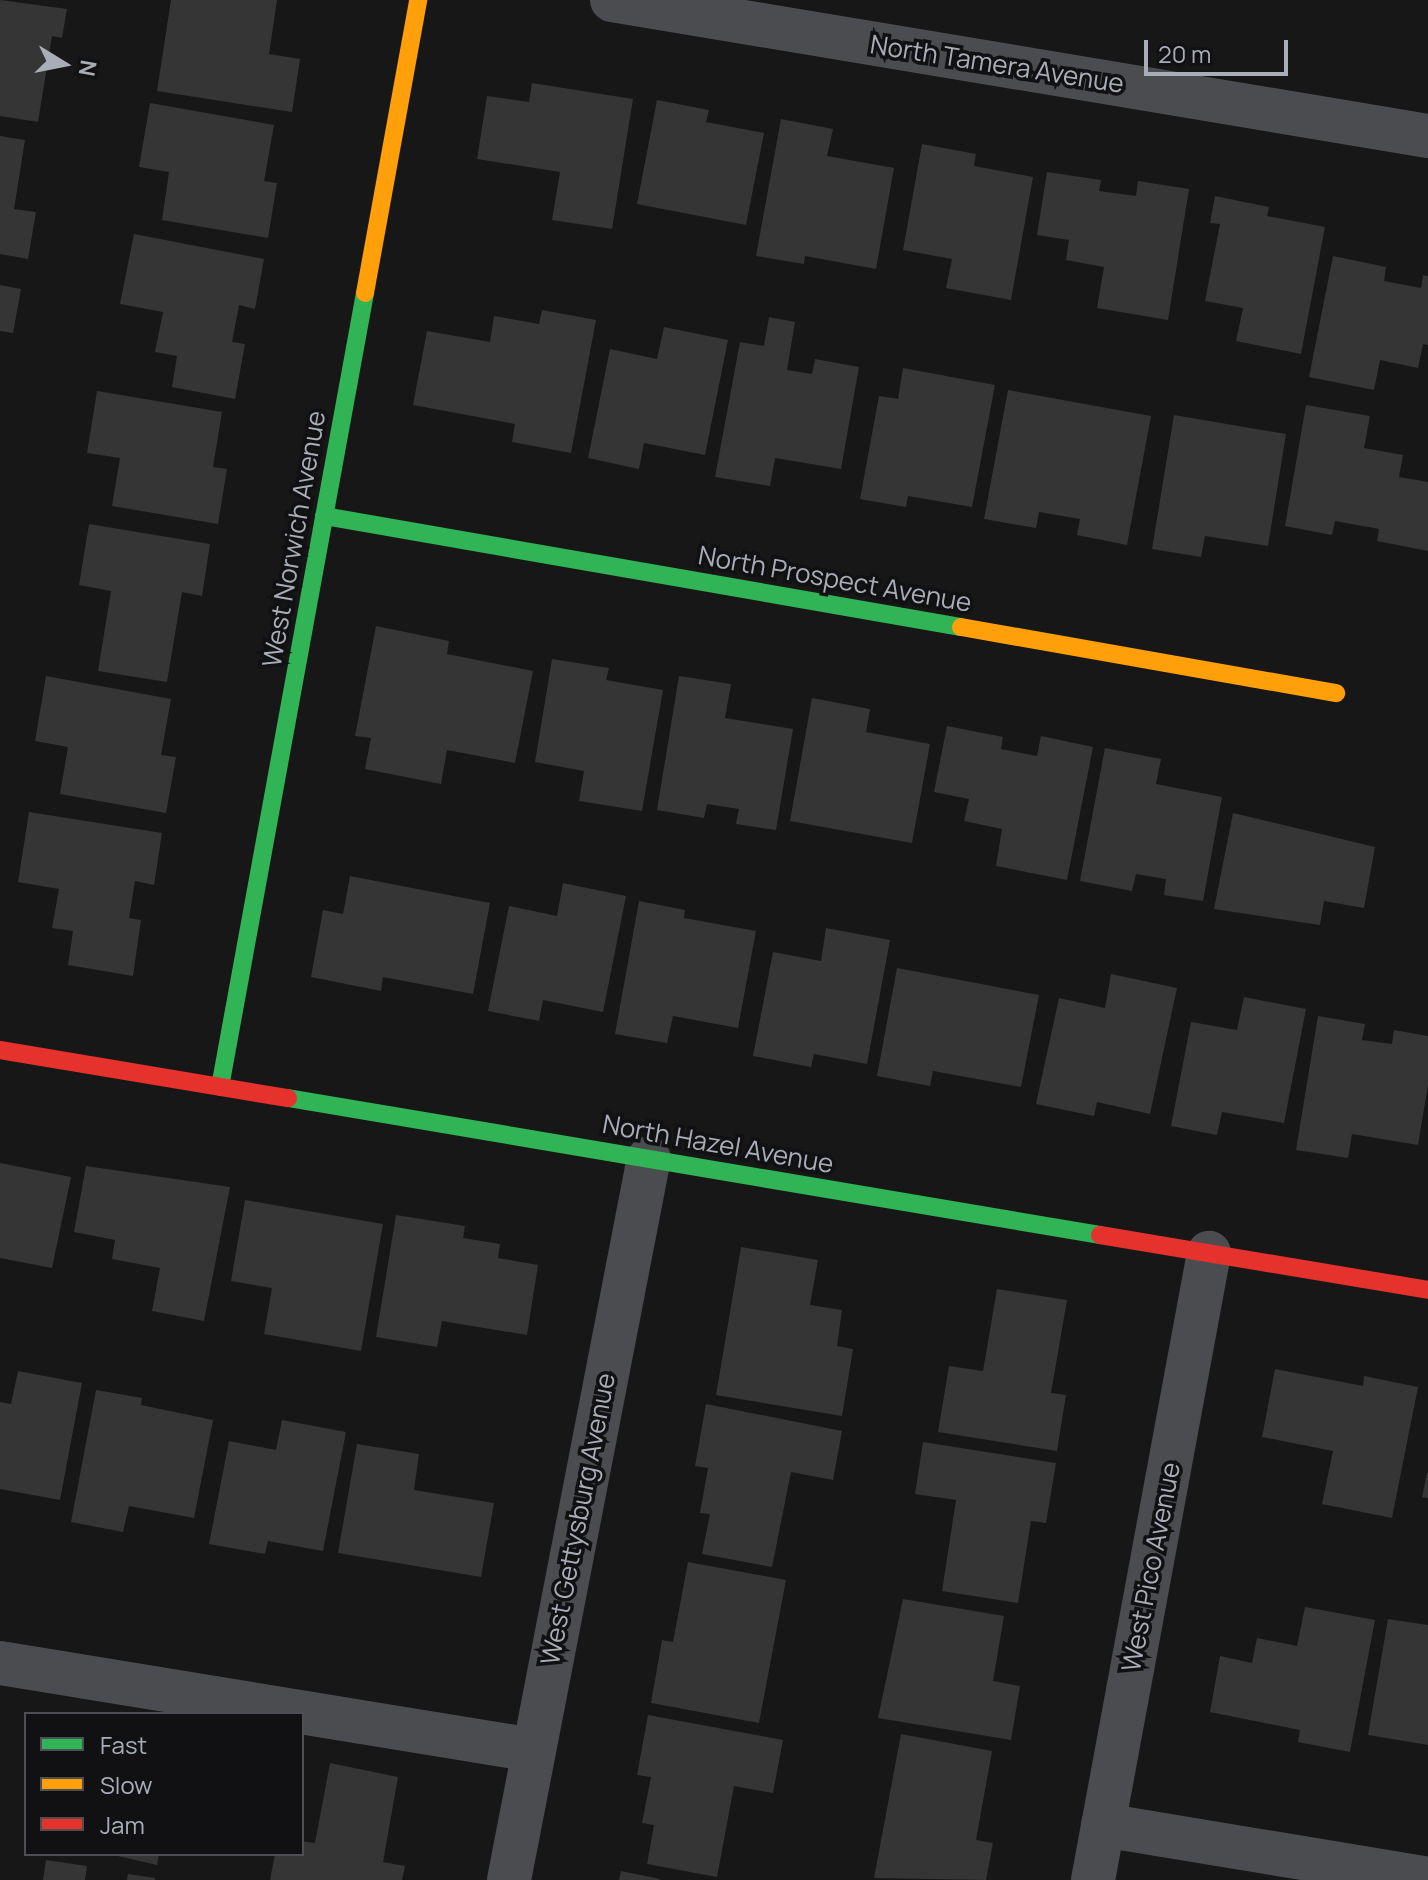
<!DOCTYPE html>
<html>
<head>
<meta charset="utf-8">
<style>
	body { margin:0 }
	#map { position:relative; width:1428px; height:1880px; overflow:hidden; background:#171717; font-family:Manrope,sans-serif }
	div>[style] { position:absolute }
	.building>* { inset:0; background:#353536 }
	.street>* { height:44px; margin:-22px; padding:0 22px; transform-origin:22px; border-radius:22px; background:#4b4c50 }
	.fast>* { height:18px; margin:-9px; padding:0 9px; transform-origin:9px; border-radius:9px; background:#30b455 }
	.slow>* { height:18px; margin:-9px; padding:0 9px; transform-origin:9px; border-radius:9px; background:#ff9f0a }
	.jam>* { height:18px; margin:-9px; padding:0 9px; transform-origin:9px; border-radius:9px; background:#e5322d }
	span { translate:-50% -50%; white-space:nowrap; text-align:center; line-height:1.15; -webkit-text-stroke:7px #111113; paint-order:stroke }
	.street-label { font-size:26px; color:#a8adb8 }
	.legend { position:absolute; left:24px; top:1712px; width:280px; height:144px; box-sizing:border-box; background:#111113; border:2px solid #4d4f55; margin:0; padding:10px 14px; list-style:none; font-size:24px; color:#a8adb8 }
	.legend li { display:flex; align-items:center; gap:16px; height:40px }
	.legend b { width:40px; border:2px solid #4d4f55 }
	.north { position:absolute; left:24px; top:24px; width:80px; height:80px; -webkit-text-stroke:6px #111113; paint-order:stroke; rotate:100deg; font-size:22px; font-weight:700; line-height:32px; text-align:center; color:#a8adb8 }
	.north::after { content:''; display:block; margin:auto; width:28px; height:36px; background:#a8adb8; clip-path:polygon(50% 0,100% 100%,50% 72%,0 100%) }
	.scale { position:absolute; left:1144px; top:40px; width:144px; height:36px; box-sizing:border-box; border:4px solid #a8adb8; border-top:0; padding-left:10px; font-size:24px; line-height:28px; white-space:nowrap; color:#a8adb8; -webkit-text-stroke:6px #111113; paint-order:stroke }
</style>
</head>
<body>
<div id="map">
	<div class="building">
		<div style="clip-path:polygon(0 0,67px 9px,62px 38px,52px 36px,38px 122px,0 116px)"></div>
		<div style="clip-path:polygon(171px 0,277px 0,269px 54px,300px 59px,292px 112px,157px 91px)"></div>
		<div style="clip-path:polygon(532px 83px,633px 99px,612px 229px,552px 220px,560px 172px,477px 159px,487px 96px,529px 102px)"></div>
		<div style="clip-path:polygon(657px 100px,709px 110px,706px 122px,764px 133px,746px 225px,637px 204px)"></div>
		<div style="clip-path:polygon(150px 103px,274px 125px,264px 181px,277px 183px,268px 238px,162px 220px,169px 172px,139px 167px)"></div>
		<div style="clip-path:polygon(781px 119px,833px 129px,827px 156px,894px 168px,876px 269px,805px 256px,804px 264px,756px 256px)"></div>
		<div style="clip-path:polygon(0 136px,25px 140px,14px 209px,36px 212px,28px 259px,0 254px)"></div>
		<div style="clip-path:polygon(922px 144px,976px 154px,974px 166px,1033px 177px,1011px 300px,946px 288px,952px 259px,903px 250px)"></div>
		<div style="clip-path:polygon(1047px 172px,1101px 180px,1099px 191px,1136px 196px,1138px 181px,1189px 189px,1168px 320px,1097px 308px,1104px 267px,1066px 260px,1069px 240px,1037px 235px)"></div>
		<div style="clip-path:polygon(1215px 196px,1269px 207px,1267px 216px,1325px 227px,1301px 354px,1236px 341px,1243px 308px,1205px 301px,1220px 224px,1210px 223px)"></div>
		<div style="clip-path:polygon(134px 234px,264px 259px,255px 309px,239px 305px,232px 342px,245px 344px,235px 399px,172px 387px,177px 356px,155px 352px,163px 312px,120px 304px)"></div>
		<div style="clip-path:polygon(1333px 256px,1386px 267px,1384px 281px,1421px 288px,1423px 275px,1428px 276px,1428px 345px,1423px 344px,1418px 368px,1380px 360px,1374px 390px,1309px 377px)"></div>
		<div style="clip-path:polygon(0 285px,21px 289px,13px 333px,0 331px)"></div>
		<div style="clip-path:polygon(542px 310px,596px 320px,571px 453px,512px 442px,515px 424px,413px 405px,427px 331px,490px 342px,494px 316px,539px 324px)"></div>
		<div style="clip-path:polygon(769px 317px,795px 322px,787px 370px,812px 374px,815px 359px,859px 367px,841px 469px,775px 458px,770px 486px,715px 477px,740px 342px,764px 346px)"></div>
		<div style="clip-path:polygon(664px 327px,728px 340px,705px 455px,644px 443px,639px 469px,588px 458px,610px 349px,657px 359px)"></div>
		<div style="clip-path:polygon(903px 368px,995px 385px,972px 507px,908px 496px,906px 507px,860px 499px,879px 396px,898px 399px)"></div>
		<div style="clip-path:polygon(1008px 390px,1151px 416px,1127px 545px,1077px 535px,1080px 519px,1039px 512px,1036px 528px,984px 519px)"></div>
		<div style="clip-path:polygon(97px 391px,222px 412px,213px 467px,227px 469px,218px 524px,112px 506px,120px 458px,87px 453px)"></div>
		<div style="clip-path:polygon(1306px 405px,1370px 416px,1364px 448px,1403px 455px,1399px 477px,1428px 482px,1428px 551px,1377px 541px,1379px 529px,1335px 521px,1332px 535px,1285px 526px)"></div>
		<div style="clip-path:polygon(1174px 415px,1286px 434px,1268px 546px,1205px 536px,1201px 557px,1152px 549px)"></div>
		<div style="clip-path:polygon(89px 524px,210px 544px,202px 596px,182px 592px,167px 682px,98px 671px,111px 591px,79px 585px)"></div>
		<div style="clip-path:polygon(376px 626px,449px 641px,447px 654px,533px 671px,515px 763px,447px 750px,441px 784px,365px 769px,371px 738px,355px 736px)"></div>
		<div style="clip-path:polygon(552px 659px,609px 668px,606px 680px,663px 690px,642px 811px,579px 801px,584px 771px,535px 762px)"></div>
		<div style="clip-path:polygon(46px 676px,171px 699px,161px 755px,176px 757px,166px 813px,60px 794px,68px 747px,35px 741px)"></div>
		<div style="clip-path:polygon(679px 676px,731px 684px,725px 718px,793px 729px,776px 830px,736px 824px,739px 809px,707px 804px,704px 818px,657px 810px)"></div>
		<div style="clip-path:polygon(812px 698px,870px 709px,866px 732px,930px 744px,912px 843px,790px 821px)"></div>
		<div style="clip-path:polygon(947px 726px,1003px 737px,1001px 749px,1037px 756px,1041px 736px,1093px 747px,1067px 880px,996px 866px,1002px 829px,964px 821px,969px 799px,934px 792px)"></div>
		<div style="clip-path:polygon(1105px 748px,1161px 759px,1156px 784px,1222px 797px,1203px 901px,1164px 895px,1166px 879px,1136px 874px,1132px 891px,1080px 881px)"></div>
		<div style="clip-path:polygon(29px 812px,162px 833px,154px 885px,135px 881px,129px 918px,141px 920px,133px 976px,68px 965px,73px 931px,52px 928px,59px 889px,18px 882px)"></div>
		<div style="clip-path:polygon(1233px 813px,1375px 847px,1364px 908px,1324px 901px,1320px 925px,1214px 909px)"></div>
		<div style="clip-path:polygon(350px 876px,490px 903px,473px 994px,383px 977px,381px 991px,311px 977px,323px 910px,343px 914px)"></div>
		<div style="clip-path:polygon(563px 883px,626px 896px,603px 1012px,543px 1000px,539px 1021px,488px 1011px,509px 906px,557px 916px)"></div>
		<div style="clip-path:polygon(639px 901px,685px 910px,684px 918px,756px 931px,738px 1028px,673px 1016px,667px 1043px,615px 1034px)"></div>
		<div style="clip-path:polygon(826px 928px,890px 940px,867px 1064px,814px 1054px,811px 1067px,753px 1056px,773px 952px,821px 961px)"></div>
		<div style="clip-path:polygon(897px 968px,1039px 995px,1021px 1087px,933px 1071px,930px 1086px,877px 1076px)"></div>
		<div style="clip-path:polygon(1111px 974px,1177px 988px,1150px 1114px,1097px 1102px,1094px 1116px,1036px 1104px,1059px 998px,1105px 1008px)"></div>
		<div style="clip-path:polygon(1244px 997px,1306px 1009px,1284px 1123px,1222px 1112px,1217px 1135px,1171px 1126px,1191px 1022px,1237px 1030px)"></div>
		<div style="clip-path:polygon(1318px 1016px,1365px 1024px,1362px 1040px,1392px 1044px,1394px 1030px,1428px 1036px,1428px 1085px,1418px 1145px,1352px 1134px,1348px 1158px,1296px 1150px)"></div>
		<div style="clip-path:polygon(0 1163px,71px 1177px,52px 1268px,0 1258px)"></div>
		<div style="clip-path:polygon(86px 1166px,230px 1187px,204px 1321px,152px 1311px,160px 1268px,112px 1259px,115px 1240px,74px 1232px)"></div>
		<div style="clip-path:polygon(245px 1200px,383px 1224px,361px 1351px,264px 1334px,272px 1288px,231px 1281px)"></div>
		<div style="clip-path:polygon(396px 1215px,465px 1226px,463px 1238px,500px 1244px,498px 1258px,538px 1265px,527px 1335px,442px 1321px,437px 1347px,376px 1337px)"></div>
		<div style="clip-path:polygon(741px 1247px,818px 1260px,810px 1305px,842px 1310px,837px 1346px,853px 1349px,842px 1416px,716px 1395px)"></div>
		<div style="clip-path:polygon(997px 1289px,1067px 1300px,1051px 1393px,1066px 1395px,1057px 1451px,938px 1432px,949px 1366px,983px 1371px)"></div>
		<div style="clip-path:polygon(1275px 1369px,1363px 1386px,1364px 1376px,1418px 1387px,1392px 1518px,1322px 1504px,1333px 1451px,1262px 1437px)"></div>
		<div style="clip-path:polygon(18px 1371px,82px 1383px,60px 1500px,0 1489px,0 1402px,11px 1404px)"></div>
		<div style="clip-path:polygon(96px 1390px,142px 1398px,141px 1405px,213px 1420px,194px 1518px,129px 1506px,123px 1532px,71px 1522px)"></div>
		<div style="clip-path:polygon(706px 1404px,842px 1431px,833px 1480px,791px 1472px,772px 1567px,702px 1554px,710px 1514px,700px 1513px,708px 1468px,695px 1466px)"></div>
		<div style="clip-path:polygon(282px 1420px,346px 1432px,323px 1551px,268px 1541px,265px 1554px,209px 1544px,229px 1441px,276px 1450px)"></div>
		<div style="clip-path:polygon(923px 1442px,1056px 1463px,1046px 1523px,1031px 1521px,1018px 1603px,942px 1591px,956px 1500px,915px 1494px)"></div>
		<div style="clip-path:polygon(357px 1444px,419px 1454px,414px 1490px,494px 1503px,481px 1577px,338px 1553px)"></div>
		<div style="clip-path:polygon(1427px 1473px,1428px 1473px,1428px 1498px,1422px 1497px)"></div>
		<div style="clip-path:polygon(688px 1562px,786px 1580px,759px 1723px,651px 1703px,662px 1640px,673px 1642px)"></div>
		<div style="clip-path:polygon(903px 1599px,1004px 1616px,993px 1681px,1020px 1686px,1011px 1740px,878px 1718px)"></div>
		<div style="clip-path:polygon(1305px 1607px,1375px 1620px,1350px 1752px,1298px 1742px,1300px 1730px,1210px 1712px,1220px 1656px,1252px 1663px,1257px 1638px,1297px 1646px)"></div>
		<div style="clip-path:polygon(1388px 1619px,1428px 1625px,1428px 1745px,1368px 1735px)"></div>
		<div style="clip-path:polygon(648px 1715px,783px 1740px,773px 1793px,734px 1786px,717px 1877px,647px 1864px,654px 1825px,642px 1823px,651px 1777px,637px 1775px)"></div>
		<div style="clip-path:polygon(901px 1734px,992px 1751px,976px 1840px,993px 1843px,986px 1880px,874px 1878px)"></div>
		<div style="clip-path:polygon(330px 1763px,398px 1777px,383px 1862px,405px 1866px,402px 1880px,270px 1880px,275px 1854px,302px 1854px,302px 1841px,315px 1843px)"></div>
		<div style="clip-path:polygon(109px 1854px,159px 1854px,157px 1865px)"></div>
		<div style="clip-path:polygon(46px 1860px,87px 1866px,85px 1880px,43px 1880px)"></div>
		<div style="clip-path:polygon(621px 1871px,660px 1879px,659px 1880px,619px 1880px)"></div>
		<div style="clip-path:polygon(128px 1874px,155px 1878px,155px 1880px,127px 1880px)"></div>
	</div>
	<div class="street">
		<div style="left:612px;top:0;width:827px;rotate:9.46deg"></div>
		<div style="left:0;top:1663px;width:540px;rotate:9.27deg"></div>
		<div style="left:1103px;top:1825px;width:329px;rotate:9.4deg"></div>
		<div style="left:509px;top:1880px;width:735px;rotate:-79.03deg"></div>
		<div style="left:1093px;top:1880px;width:638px;rotate:-79.52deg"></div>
	</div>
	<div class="fast">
		<div style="left:324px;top:516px;width:647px;rotate:9.88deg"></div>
		<div style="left:220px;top:1087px;width:807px;rotate:-79.65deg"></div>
		<div style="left:288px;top:1098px;width:823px;rotate:9.58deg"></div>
	</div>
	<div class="slow">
		<div style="left:365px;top:293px;width:298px;rotate:-79.7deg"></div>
		<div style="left:961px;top:627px;width:381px;rotate:10deg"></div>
	</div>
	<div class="jam">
		<div style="left:0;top:1050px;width:292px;rotate:9.5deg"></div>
		<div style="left:1100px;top:1235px;width:333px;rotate:9.5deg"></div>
	</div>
	<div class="street-label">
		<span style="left:997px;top:64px;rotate:9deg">North Tamera Avenue</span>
		<span style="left:294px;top:539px;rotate:-80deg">West Norwich Avenue</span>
		<span style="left:835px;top:579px;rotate:10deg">North Prospect Avenue</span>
		<span style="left:718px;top:1144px;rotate:10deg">North Hazel Avenue</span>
		<span style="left:578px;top:1519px;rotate:-79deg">West Gettysburg Avenue</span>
		<span style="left:1151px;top:1567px;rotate:-79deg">West Pico Avenue</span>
	</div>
	<ul class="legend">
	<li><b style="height:10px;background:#30b455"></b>Fast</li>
	<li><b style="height:10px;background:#ff9f0a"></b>Slow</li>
	<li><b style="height:10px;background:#e5322d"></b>Jam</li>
	</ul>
	<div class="north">N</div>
	<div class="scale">20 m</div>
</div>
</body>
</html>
